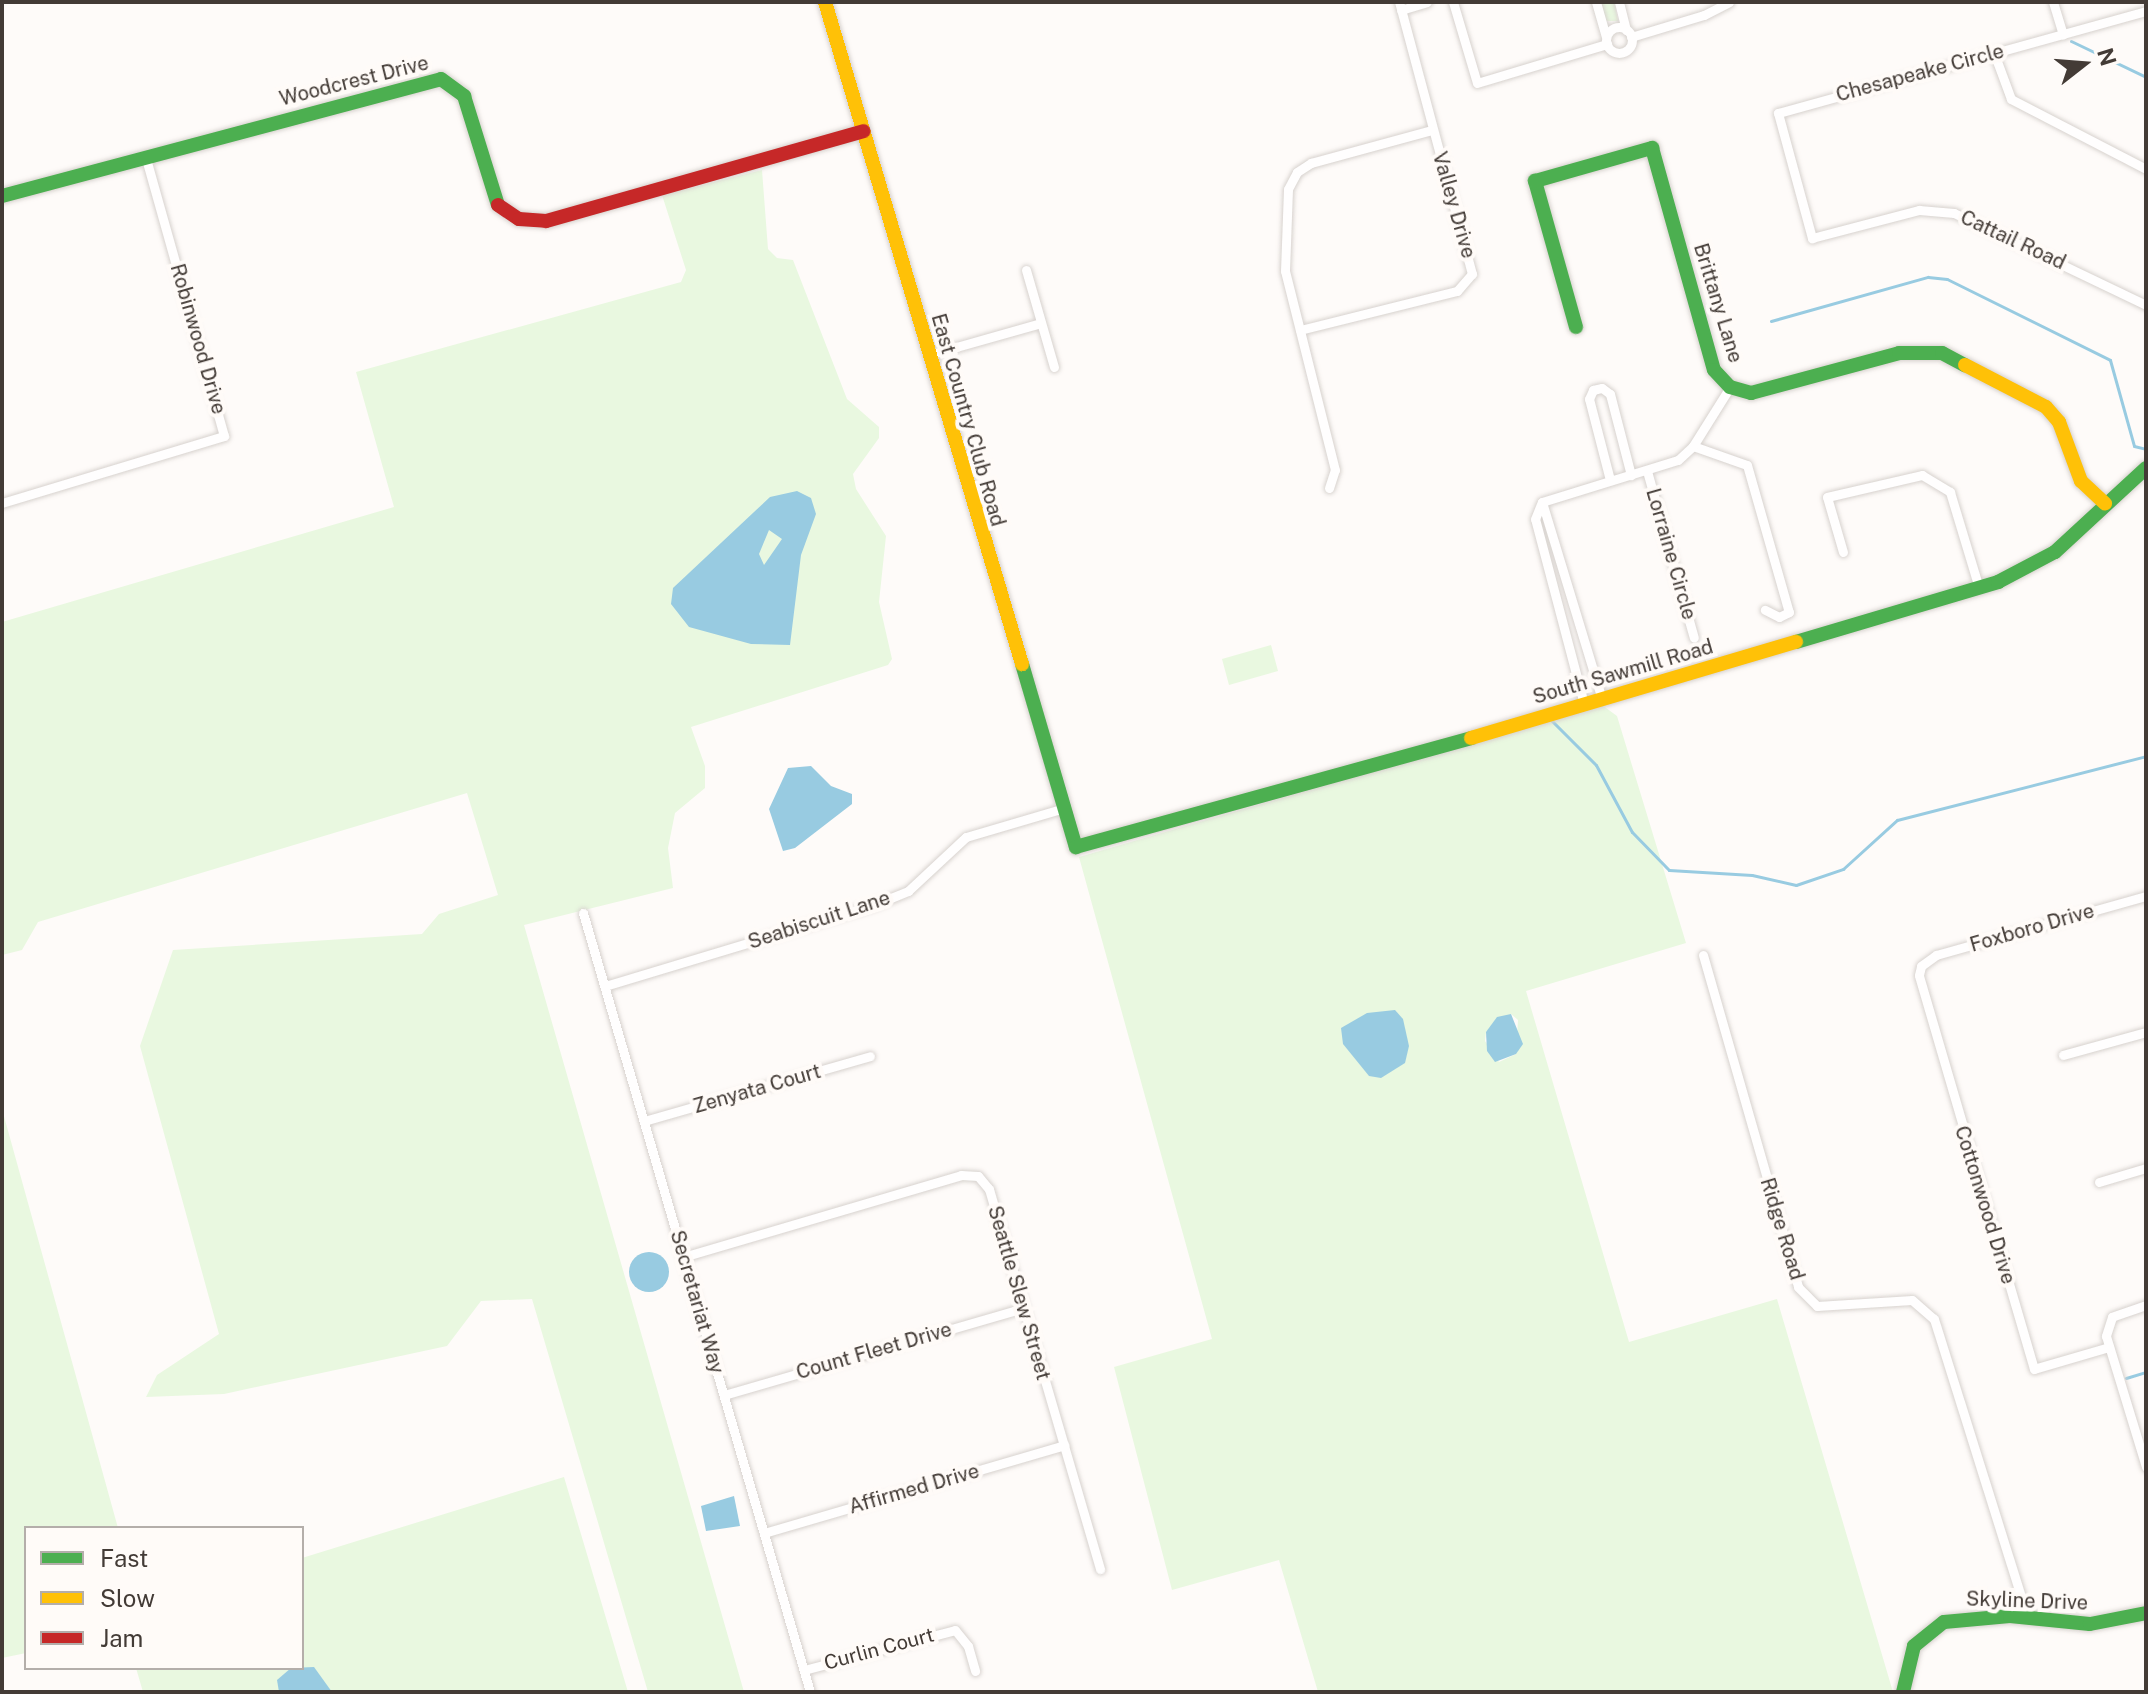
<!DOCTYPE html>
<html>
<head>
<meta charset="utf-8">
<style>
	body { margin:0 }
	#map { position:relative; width:2148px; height:1694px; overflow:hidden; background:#fefbf9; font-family:"Public Sans",sans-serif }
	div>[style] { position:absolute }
	.green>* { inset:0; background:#e9f8e0 }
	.water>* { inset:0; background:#98cbe1 }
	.round { border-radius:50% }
	.stream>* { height:3px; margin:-1.5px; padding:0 1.5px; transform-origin:1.5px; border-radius:1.5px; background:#98cbe1 }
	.roads { filter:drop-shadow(0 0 2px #d7d2ce) drop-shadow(0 0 2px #d7d2ce) }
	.street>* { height:9px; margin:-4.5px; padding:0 4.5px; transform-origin:4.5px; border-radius:4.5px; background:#fffefe }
	.street>.ring { margin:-4.5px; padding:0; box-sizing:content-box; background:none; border:9px solid #fffefe; border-radius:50% }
	.fast>* { height:14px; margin:-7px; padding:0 7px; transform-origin:7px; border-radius:7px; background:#4caf50 }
	.slow>* { height:14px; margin:-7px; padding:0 7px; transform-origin:7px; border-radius:7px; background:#ffc107 }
	.jam>* { height:14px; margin:-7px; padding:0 7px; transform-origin:7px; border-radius:7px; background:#c62828 }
	span { translate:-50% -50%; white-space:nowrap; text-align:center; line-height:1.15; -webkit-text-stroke:8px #fffbf8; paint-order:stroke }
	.street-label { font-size:20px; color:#433b36 }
	.frame { position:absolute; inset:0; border:4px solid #433b36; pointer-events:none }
	.legend { position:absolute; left:24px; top:1526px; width:280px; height:144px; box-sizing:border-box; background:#fffbf8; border:2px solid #b4aeaa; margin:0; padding:10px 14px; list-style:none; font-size:24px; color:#433b36 }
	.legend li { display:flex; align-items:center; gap:16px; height:40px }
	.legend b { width:40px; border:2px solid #b4aeaa }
	.north { position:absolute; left:2044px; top:24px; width:80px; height:80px; -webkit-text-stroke:6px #fffbf8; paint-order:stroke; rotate:73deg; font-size:22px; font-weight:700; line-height:32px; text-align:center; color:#433b36 }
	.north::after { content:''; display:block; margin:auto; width:28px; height:36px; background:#433b36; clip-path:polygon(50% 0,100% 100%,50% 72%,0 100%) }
</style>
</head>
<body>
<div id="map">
	<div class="green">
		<div style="clip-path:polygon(1601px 2px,1614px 2px,1618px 21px,1606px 21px)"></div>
		<div style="clip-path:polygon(762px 170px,768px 249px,777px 258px,793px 260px,847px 399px,879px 427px,879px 438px,853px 474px,856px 489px,886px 536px,879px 602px,892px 659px,888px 665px,691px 727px,705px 766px,705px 788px,675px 813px,668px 848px,673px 888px,524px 925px,744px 1692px,648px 1692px,532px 1299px,481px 1301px,447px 1346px,224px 1394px,146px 1397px,157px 1375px,219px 1334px,140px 1046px,173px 950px,422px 934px,439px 914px,498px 895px,467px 793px,38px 922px,22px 950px,2px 955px,2px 622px,394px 507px,356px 372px,681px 282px,686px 270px,662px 195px)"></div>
		<div style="clip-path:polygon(1271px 645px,1278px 671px,1229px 685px,1222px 659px)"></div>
		<div style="clip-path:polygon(evenodd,1602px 705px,1617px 716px,1686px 943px,1526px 991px,1629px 1342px,1777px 1299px,1893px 1692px,1318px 1692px,1279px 1560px,1172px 1590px,1114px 1367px,1212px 1339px,1079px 857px,1602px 705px,1511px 1014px,1518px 1020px,1516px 1054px,1499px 1062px,1485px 1041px,1486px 1032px,1511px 1014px)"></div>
		<div style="clip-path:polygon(2px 1109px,118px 1528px,26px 1528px,26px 1653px,2px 1658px)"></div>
		<div style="clip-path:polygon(564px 1477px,628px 1692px,143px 1692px,136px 1668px,302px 1668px,302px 1558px)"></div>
	</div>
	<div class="water">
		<div style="clip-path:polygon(evenodd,797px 491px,811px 498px,816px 514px,801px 555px,790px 645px,751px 644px,689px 627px,671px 604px,673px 588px,770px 497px,797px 491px,769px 530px,782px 539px,764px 565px,759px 554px,769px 530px)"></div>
		<div style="clip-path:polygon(811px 766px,831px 786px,852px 794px,852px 804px,795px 848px,783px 851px,769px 809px,788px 768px)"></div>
		<div style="clip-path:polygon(1395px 1010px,1403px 1019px,1409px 1046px,1405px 1063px,1381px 1078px,1369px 1076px,1343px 1044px,1341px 1028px,1367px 1013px)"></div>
		<div style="clip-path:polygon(1511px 1014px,1523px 1044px,1516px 1054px,1495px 1062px,1487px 1051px,1486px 1032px,1497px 1017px)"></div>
		<div class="round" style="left:629px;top:1252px;width:40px;height:40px"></div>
		<div style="clip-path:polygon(734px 1496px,740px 1526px,706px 1531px,701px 1506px)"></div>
		<div style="clip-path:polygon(314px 1667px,332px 1692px,279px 1692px,277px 1680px,291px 1668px)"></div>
	</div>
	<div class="stream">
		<div style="left:2071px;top:41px;width:83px;rotate:25.6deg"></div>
		<div style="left:1771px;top:321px;width:163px;rotate:-15.7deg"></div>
		<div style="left:1928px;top:277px;width:19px;rotate:6deg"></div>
		<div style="left:1947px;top:279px;width:182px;rotate:26.4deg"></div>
		<div style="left:2110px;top:360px;width:89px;rotate:74.4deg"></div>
		<div style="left:2134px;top:446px;width:12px;rotate:14deg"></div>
		<div style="left:1550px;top:719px;width:65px;rotate:45deg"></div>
		<div style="left:1596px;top:765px;width:76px;rotate:61.8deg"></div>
		<div style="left:1632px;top:832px;width:53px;rotate:45.8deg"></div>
		<div style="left:1669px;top:870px;width:83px;rotate:3.4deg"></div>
		<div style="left:1752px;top:875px;width:45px;rotate:12.8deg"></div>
		<div style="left:1796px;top:885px;width:50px;rotate:-18.8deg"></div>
		<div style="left:1843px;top:869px;width:73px;rotate:-42.2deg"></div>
		<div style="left:1897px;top:820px;width:257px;rotate:-14.4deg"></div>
		<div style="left:2126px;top:1378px;width:21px;rotate:-17deg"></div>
	</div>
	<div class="roads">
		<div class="street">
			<div style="left:1453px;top:2px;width:84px;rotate:73.5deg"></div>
			<div style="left:1477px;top:83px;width:136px;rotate:-16.7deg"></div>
			<div style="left:1596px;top:2px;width:35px;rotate:74deg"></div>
			<div style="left:1619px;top:2px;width:29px;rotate:76deg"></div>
			<div style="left:2053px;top:2px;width:34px;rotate:73deg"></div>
			<div style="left:1401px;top:10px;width:27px;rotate:-17deg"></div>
			<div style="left:2146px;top:11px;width:382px;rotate:164.5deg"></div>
			<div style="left:1778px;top:113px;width:130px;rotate:74.8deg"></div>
			<div style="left:1812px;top:238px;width:111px;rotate:-14.7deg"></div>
			<div style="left:1919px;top:210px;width:35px;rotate:5deg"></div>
			<div style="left:1954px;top:213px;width:213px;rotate:25.6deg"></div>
			<div class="ring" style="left:1606px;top:27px;width:17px;height:17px"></div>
			<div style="left:1631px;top:37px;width:76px;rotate:-16.8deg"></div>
			<div style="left:1704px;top:15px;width:28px;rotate:-27deg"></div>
			<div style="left:1994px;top:53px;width:49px;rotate:69.7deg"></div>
			<div style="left:2011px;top:99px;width:152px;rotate:27.4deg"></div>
			<div style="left:1026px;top:270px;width:101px;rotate:73.9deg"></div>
			<div style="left:1300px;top:330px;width:162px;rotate:-14deg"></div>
			<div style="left:1457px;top:291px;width:23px;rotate:-49deg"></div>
			<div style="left:1472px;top:274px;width:282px;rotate:-105deg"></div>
			<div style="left:928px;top:355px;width:117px;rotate:-15.8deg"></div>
			<div style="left:1693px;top:446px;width:57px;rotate:19.4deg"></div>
			<div style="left:1747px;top:465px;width:153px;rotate:74.1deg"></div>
			<div style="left:1789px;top:612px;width:11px;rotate:153deg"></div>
			<div style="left:1779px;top:617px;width:16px;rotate:-153deg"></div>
			<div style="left:1647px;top:471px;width:173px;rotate:74.3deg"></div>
			<div style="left:1610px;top:480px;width:84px;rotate:-104.5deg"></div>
			<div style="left:1589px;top:399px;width:10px;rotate:-66deg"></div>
			<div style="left:1593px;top:390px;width:9px;rotate:-13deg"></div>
			<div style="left:1602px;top:388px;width:10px;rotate:37deg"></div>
			<div style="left:1610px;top:394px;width:84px;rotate:75.5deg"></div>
			<div style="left:1329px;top:488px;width:19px;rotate:-72deg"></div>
			<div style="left:1335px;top:470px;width:205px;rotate:-104.1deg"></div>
			<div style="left:1285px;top:271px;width:82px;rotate:-87.9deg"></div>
			<div style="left:1288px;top:189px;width:19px;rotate:-62deg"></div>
			<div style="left:1297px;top:172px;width:17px;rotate:-33deg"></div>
			<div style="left:1311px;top:163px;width:125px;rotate:-15.3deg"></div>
			<div style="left:1542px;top:502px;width:142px;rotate:-17.2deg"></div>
			<div style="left:1678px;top:460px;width:21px;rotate:-43deg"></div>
			<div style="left:1693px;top:446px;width:70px;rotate:-57.9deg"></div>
			<div style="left:2px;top:503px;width:232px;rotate:-16.8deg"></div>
			<div style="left:224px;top:436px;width:289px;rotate:-105.7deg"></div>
			<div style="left:1843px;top:552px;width:57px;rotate:-106.2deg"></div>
			<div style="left:1827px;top:497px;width:98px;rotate:-13deg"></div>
			<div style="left:1922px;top:475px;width:33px;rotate:31deg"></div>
			<div style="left:1950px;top:492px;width:100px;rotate:73.2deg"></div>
			<div style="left:1584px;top:704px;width:191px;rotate:-104.8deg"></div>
			<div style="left:1535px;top:519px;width:18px;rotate:-68deg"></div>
			<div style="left:1542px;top:502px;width:206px;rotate:73.1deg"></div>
			<div style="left:583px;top:913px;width:811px;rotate:73.75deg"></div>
			<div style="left:1703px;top:955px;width:345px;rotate:74deg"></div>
			<div style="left:1798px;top:1287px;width:27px;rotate:45deg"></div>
			<div style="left:1817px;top:1306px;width:95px;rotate:-3.6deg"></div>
			<div style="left:1912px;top:1300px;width:29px;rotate:41deg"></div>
			<div style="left:1934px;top:1319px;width:314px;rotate:72.6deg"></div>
			<div style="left:605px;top:986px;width:283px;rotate:-16.8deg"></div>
			<div style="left:876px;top:904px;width:35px;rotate:-22deg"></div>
			<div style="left:908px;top:891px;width:79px;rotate:-43deg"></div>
			<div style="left:966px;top:837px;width:99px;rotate:-16.4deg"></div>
			<div style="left:2063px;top:1055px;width:86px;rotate:-15.5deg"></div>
			<div style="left:644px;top:1121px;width:235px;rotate:-16deg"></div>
			<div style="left:2099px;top:1182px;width:49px;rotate:-16.6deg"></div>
			<div style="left:683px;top:1257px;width:290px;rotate:-16.4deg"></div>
			<div style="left:961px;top:1175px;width:17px;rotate:3deg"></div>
			<div style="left:978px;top:1176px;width:17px;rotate:50deg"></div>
			<div style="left:989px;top:1189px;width:396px;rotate:73.7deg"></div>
			<div style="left:2146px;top:1305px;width:36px;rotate:161deg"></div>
			<div style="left:2112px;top:1317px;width:20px;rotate:108deg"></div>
			<div style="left:2106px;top:1336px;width:137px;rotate:73deg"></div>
			<div style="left:2109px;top:1347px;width:78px;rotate:163.7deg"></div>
			<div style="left:2034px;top:1369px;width:410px;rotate:-106.3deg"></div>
			<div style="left:1919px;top:975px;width:9px;rotate:-77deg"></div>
			<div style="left:1921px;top:966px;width:19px;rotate:-36deg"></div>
			<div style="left:1936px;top:955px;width:218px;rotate:-15.7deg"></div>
			<div style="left:724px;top:1395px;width:312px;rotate:-16.2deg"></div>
			<div style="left:764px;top:1533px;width:313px;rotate:-16.3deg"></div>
			<div style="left:804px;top:1670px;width:156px;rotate:-14.8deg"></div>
			<div style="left:955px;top:1630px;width:21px;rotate:51deg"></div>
			<div style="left:968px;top:1646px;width:26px;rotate:74deg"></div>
		</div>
		<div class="fast">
			<div style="left:2px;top:196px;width:454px;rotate:-14.9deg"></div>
			<div style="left:441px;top:79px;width:29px;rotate:36deg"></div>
			<div style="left:464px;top:96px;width:114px;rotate:72.7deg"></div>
			<div style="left:1576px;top:327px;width:152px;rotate:-105.7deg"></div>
			<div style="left:1535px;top:181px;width:122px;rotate:-15.8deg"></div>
			<div style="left:1652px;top:148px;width:230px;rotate:74.4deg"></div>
			<div style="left:1714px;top:370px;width:23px;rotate:47deg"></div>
			<div style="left:1730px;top:387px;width:22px;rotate:16deg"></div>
			<div style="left:1751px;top:393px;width:153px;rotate:-15.1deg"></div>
			<div style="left:1899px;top:353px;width:43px"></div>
			<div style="left:1942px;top:353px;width:26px;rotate:28deg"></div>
			<div style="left:1796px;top:642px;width:211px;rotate:-16.5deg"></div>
			<div style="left:1998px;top:582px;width:64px;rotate:-27.8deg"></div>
			<div style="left:2055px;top:552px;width:124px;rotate:-42.7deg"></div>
			<div style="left:1022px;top:664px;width:191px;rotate:73.6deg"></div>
			<div style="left:1076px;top:847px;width:410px;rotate:-15.4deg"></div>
			<div style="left:1903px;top:1692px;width:47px;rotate:-76.6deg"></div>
			<div style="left:1914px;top:1646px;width:38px;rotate:-39deg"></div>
			<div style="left:1944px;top:1622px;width:66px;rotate:-5.2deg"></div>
			<div style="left:2010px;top:1616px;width:80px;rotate:5.7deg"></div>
			<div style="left:2090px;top:1624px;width:57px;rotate:-11.1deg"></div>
		</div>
		<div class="slow">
			<div style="left:825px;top:2px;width:691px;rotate:73.43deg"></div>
			<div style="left:1965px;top:365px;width:91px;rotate:27.4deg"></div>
			<div style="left:2046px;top:407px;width:20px;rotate:49deg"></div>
			<div style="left:2059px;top:422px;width:63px;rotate:69.6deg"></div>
			<div style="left:2081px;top:481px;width:33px;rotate:43deg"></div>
			<div style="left:1471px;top:738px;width:339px;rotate:-16.5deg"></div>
		</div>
		<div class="jam">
			<div style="left:498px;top:205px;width:25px;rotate:34deg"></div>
			<div style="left:519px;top:219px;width:27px;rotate:4deg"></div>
			<div style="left:546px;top:221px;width:330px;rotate:-15.8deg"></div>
		</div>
	</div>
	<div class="street-label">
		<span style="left:1920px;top:73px;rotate:-15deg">Chesapeake Circle</span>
		<span style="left:354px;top:81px;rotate:-14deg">Woodcrest Drive</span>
		<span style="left:1454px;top:205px;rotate:74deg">Valley Drive</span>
		<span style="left:2013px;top:240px;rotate:25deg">Cattail Road</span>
		<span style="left:1718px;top:303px;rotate:73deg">Brittany Lane</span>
		<span style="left:198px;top:339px;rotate:74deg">Robinwood Drive</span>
		<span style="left:968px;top:420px;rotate:74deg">East Country Club Road</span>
		<span style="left:1671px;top:554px;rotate:74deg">Lorraine Circle</span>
		<span style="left:1623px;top:672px;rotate:-16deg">South Sawmill Road</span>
		<span style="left:819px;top:920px;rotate:-18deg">Seabiscuit Lane</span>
		<span style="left:2032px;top:928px;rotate:-16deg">Foxboro Drive</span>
		<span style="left:757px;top:1089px;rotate:-16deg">Zenyata Court</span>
		<span style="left:1985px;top:1205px;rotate:73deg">Cottonwood Drive</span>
		<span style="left:1782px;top:1229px;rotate:73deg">Ridge Road</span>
		<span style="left:1019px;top:1293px;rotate:74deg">Seattle Slew Street</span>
		<span style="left:697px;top:1302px;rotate:74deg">Secretariat Way</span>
		<span style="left:874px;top:1351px;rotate:-16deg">Count Fleet Drive</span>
		<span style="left:914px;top:1489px;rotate:-16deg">Affirmed Drive</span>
		<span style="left:2027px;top:1601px;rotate:2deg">Skyline Drive</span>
		<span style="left:879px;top:1649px;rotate:-15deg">Curlin Court</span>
	</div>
	<div class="frame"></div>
	<ul class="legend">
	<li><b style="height:10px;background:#4caf50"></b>Fast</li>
	<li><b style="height:10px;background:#ffc107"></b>Slow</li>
	<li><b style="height:10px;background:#c62828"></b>Jam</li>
	</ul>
	<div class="north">N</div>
</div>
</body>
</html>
